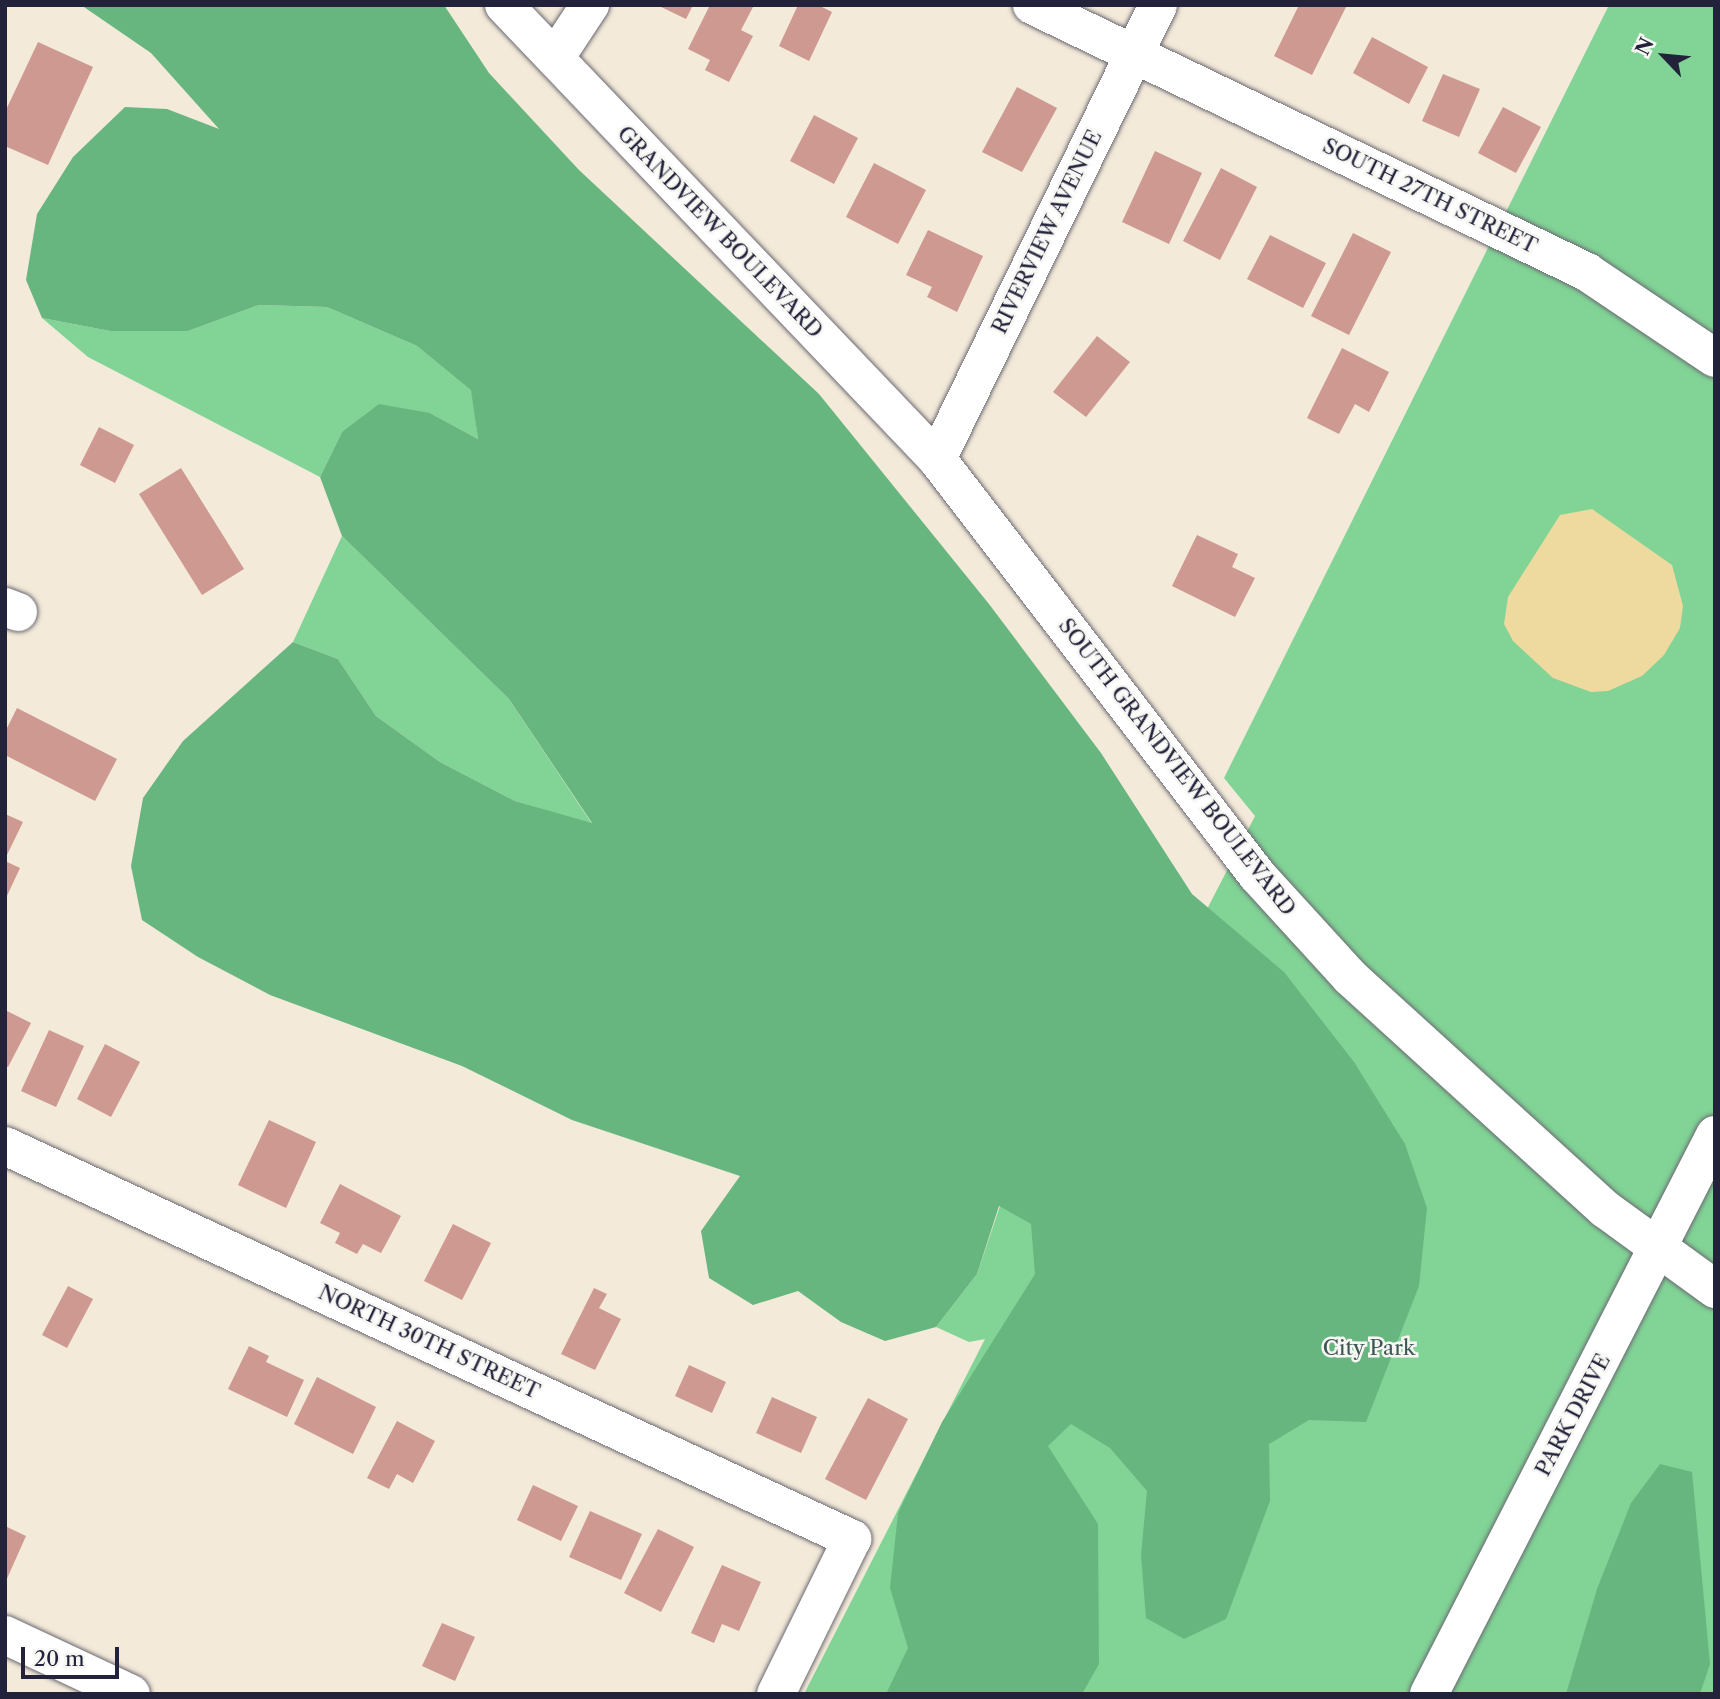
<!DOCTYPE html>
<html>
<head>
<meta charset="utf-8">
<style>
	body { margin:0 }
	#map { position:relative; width:1720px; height:1699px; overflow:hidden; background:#f3ead9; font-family:"Libre Caslon Text",serif }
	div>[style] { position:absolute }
	.green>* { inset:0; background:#81d496 }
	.forest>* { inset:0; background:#68b67f }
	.sand>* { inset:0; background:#eeda9e }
	.building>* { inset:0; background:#ce9990 }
	.roads { filter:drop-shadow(0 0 2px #6b6872) drop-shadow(0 0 2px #6b6872) }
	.street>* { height:38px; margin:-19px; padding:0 19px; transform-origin:19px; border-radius:19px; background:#fff }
	.secondary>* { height:38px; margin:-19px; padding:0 19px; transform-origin:19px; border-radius:19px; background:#fff }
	span { translate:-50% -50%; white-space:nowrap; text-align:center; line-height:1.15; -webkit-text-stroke:5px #f6f6f2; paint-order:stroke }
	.street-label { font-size:21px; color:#22223b }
	.park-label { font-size:21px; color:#3e5756 }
	.frame { position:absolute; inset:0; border:7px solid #22223b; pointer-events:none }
	.north { position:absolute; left:1629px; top:21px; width:70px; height:70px; -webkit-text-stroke:5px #f6f6f2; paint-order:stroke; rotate:296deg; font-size:19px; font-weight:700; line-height:28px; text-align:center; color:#22223b }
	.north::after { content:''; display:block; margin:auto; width:24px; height:32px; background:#22223b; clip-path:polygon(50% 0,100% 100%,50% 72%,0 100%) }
	.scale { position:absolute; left:21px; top:1647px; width:98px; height:32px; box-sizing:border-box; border:4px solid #22223b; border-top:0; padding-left:9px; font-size:21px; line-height:24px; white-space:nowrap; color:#22223b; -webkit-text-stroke:5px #f6f6f2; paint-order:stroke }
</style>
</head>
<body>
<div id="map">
	<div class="green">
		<div style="clip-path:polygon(1609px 5px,1715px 5px,1715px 1694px,804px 1694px,985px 1339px,969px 1342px,936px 1327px,977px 1274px,1000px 1206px,1032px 1224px,1034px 1245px,1255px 816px,1224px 778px)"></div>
		<div style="clip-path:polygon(259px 305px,327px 307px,417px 346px,472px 390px,478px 439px,430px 413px,342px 432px,320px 477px,88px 357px,42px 318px,110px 331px,188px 331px)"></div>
		<div style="clip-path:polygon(342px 536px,509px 699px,592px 824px,515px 801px,440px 762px,376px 716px,338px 659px,293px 642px)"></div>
	</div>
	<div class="forest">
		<div style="clip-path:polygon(81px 5px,444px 5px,489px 73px,579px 170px,819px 394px,989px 604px,1101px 753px,1192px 894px,1284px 972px,1354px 1062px,1405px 1144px,1427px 1208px,1419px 1286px,1366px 1422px,1309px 1420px,1269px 1444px,1270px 1501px,1226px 1619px,1184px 1639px,1146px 1618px,1141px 1555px,1147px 1491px,1110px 1448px,1071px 1424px,1048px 1446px,1098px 1524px,1099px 1664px,1082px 1694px,886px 1694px,908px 1648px,890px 1588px,898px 1513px,942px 1422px,1035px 1274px,1031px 1224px,999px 1206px,977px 1274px,936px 1327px,885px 1341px,841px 1322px,798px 1291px,753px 1305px,709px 1278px,701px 1231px,740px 1176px,572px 1120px,462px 1066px,270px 995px,198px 957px,142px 920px,131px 866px,143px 798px,183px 741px,293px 642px,338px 659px,376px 716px,440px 762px,515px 801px,592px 823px,509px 699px,342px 536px,320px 477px,342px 432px,379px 404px,430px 413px,478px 439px,471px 390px,417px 346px,327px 307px,259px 305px,188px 331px,110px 331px,42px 318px,26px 280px,37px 214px,73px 157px,125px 107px,167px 109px,219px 129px,151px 53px)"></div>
		<div style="clip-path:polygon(1660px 1464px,1692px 1472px,1710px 1664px,1700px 1694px,1566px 1694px,1597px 1589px,1631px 1503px)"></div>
	</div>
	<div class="sand">
		<div style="clip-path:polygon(1592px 509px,1672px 565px,1683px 606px,1680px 628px,1664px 655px,1642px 676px,1608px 691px,1591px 692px,1553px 678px,1513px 641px,1504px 624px,1508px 597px,1560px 515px)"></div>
	</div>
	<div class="building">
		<div style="clip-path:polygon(657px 5px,693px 5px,686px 19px)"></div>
		<div style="clip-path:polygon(710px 5px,753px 7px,741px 30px,753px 36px,729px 82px,705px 70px,710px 60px,688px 49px)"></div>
		<div style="clip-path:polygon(798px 5px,818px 5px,832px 12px,809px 61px,779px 46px)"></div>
		<div style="clip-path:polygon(1299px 5px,1347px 5px,1312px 75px,1274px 56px)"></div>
		<div style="clip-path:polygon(1372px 37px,1428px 67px,1409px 104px,1353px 73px)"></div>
		<div style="clip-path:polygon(38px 42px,93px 67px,48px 165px,5px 146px,5px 112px)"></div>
		<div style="clip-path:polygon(1443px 74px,1480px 89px,1459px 137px,1422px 121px)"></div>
		<div style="clip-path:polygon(1017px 87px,1057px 108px,1022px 172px,982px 152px)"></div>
		<div style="clip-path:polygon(1503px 107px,1541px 127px,1516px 173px,1478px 153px)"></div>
		<div style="clip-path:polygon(814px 115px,858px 138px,834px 184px,790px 161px)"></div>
		<div style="clip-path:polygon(1155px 151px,1202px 173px,1169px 244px,1122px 222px)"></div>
		<div style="clip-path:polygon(874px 163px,926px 190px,898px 244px,846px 217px)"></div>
		<div style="clip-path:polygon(1221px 168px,1257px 187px,1220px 260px,1183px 241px)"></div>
		<div style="clip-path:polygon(928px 230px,983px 256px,957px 312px,927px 297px,932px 287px,906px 275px)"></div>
		<div style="clip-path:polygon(1353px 233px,1391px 252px,1349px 335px,1311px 316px)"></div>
		<div style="clip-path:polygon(1270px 235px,1326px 263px,1303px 308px,1247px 279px)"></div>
		<div style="clip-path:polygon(1097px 336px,1130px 362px,1086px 417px,1053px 392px)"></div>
		<div style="clip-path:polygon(1342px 348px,1389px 372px,1369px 412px,1355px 404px,1339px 434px,1307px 418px)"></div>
		<div style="clip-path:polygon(99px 427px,134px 445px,115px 483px,80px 465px)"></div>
		<div style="clip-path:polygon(181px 468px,244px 569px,202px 595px,139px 494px)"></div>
		<div style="clip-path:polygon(1197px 535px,1238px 554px,1232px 567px,1255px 578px,1235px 617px,1172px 586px)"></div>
		<div style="clip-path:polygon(17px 708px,117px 759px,95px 801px,5px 755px,5px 732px)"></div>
		<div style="clip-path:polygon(5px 814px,23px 822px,5px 859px)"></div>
		<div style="clip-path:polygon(5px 861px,20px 868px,5px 900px)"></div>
		<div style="clip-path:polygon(5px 1010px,31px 1023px,8px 1067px,5px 1066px)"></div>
		<div style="clip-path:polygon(49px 1030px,84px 1046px,56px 1107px,21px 1091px)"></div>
		<div style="clip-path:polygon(105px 1044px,140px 1062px,111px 1117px,77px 1099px)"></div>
		<div style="clip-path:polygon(269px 1120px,316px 1142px,286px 1208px,238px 1185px)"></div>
		<div style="clip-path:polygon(340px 1184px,401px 1216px,381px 1253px,363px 1244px,357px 1254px,335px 1243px,340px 1233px,320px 1223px)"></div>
		<div style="clip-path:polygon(453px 1224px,491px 1243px,462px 1300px,424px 1281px)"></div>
		<div style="clip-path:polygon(68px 1286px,93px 1299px,67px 1348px,42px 1335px)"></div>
		<div style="clip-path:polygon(594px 1288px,607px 1294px,599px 1308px,621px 1319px,595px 1370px,561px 1354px)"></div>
		<div style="clip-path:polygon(249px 1346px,269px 1356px,266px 1362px,304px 1380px,287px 1417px,228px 1389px)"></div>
		<div style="clip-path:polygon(689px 1365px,726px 1382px,712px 1413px,675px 1396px)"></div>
		<div style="clip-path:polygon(317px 1377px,376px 1407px,353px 1454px,294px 1424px)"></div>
		<div style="clip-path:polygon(772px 1397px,817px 1417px,801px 1453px,756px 1433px)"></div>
		<div style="clip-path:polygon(868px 1398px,908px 1419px,866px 1500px,825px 1479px)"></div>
		<div style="clip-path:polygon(397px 1421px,435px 1441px,413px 1483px,397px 1474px,389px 1489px,367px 1478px)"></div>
		<div style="clip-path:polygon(533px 1485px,578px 1506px,561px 1541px,517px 1520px)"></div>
		<div style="clip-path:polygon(590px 1511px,642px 1534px,621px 1580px,569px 1557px)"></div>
		<div style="clip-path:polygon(5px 1526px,26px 1536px,5px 1583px)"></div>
		<div style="clip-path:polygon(658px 1529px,694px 1547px,661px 1612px,624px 1593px)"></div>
		<div style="clip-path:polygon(722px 1565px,761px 1582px,739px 1631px,722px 1624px,714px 1643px,691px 1633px)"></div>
		<div style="clip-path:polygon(442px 1623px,475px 1637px,455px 1681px,422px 1666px)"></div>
	</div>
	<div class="roads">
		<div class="street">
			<div style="left:504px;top:5px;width:627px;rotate:46.36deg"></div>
			<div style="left:937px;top:459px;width:525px;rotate:52.43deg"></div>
			<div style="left:1257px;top:875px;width:138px;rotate:47.6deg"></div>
			<div style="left:1350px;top:977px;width:345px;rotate:42.3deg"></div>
			<div style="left:1605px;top:1209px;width:136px;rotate:36deg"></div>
			<div style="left:1032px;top:5px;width:616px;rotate:25.69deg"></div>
			<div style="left:1587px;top:272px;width:154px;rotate:33.9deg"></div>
			<div style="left:555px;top:58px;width:64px;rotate:-56.6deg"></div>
			<div style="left:937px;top:459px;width:505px;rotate:-64.04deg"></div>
			<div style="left:5px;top:607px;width:14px;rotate:21deg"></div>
			<div style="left:5px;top:1146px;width:934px;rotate:24.89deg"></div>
			<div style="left:852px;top:1539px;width:173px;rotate:116.1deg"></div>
			<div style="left:5px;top:1635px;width:139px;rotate:25.1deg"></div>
		</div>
		<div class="secondary">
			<div style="left:1429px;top:1694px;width:628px;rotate:-62.9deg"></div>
		</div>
	</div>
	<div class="street-label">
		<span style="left:1430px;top:196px;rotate:26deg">SOUTH 27TH STREET</span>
		<span style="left:720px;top:232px;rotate:46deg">GRANDVIEW BOULEVARD</span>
		<span style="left:1047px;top:232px;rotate:-64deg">RIVERVIEW AVENUE</span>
		<span style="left:1177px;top:767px;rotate:52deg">SOUTH GRANDVIEW BOULEVARD</span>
		<span style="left:429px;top:1342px;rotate:25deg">NORTH 30TH STREET</span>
		<span style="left:1573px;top:1415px;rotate:-62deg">PARK DRIVE</span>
	</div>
	<div class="park-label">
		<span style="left:1369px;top:1348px">City Park</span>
	</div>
	<div class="frame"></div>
	<div class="north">N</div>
	<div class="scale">20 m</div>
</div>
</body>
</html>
